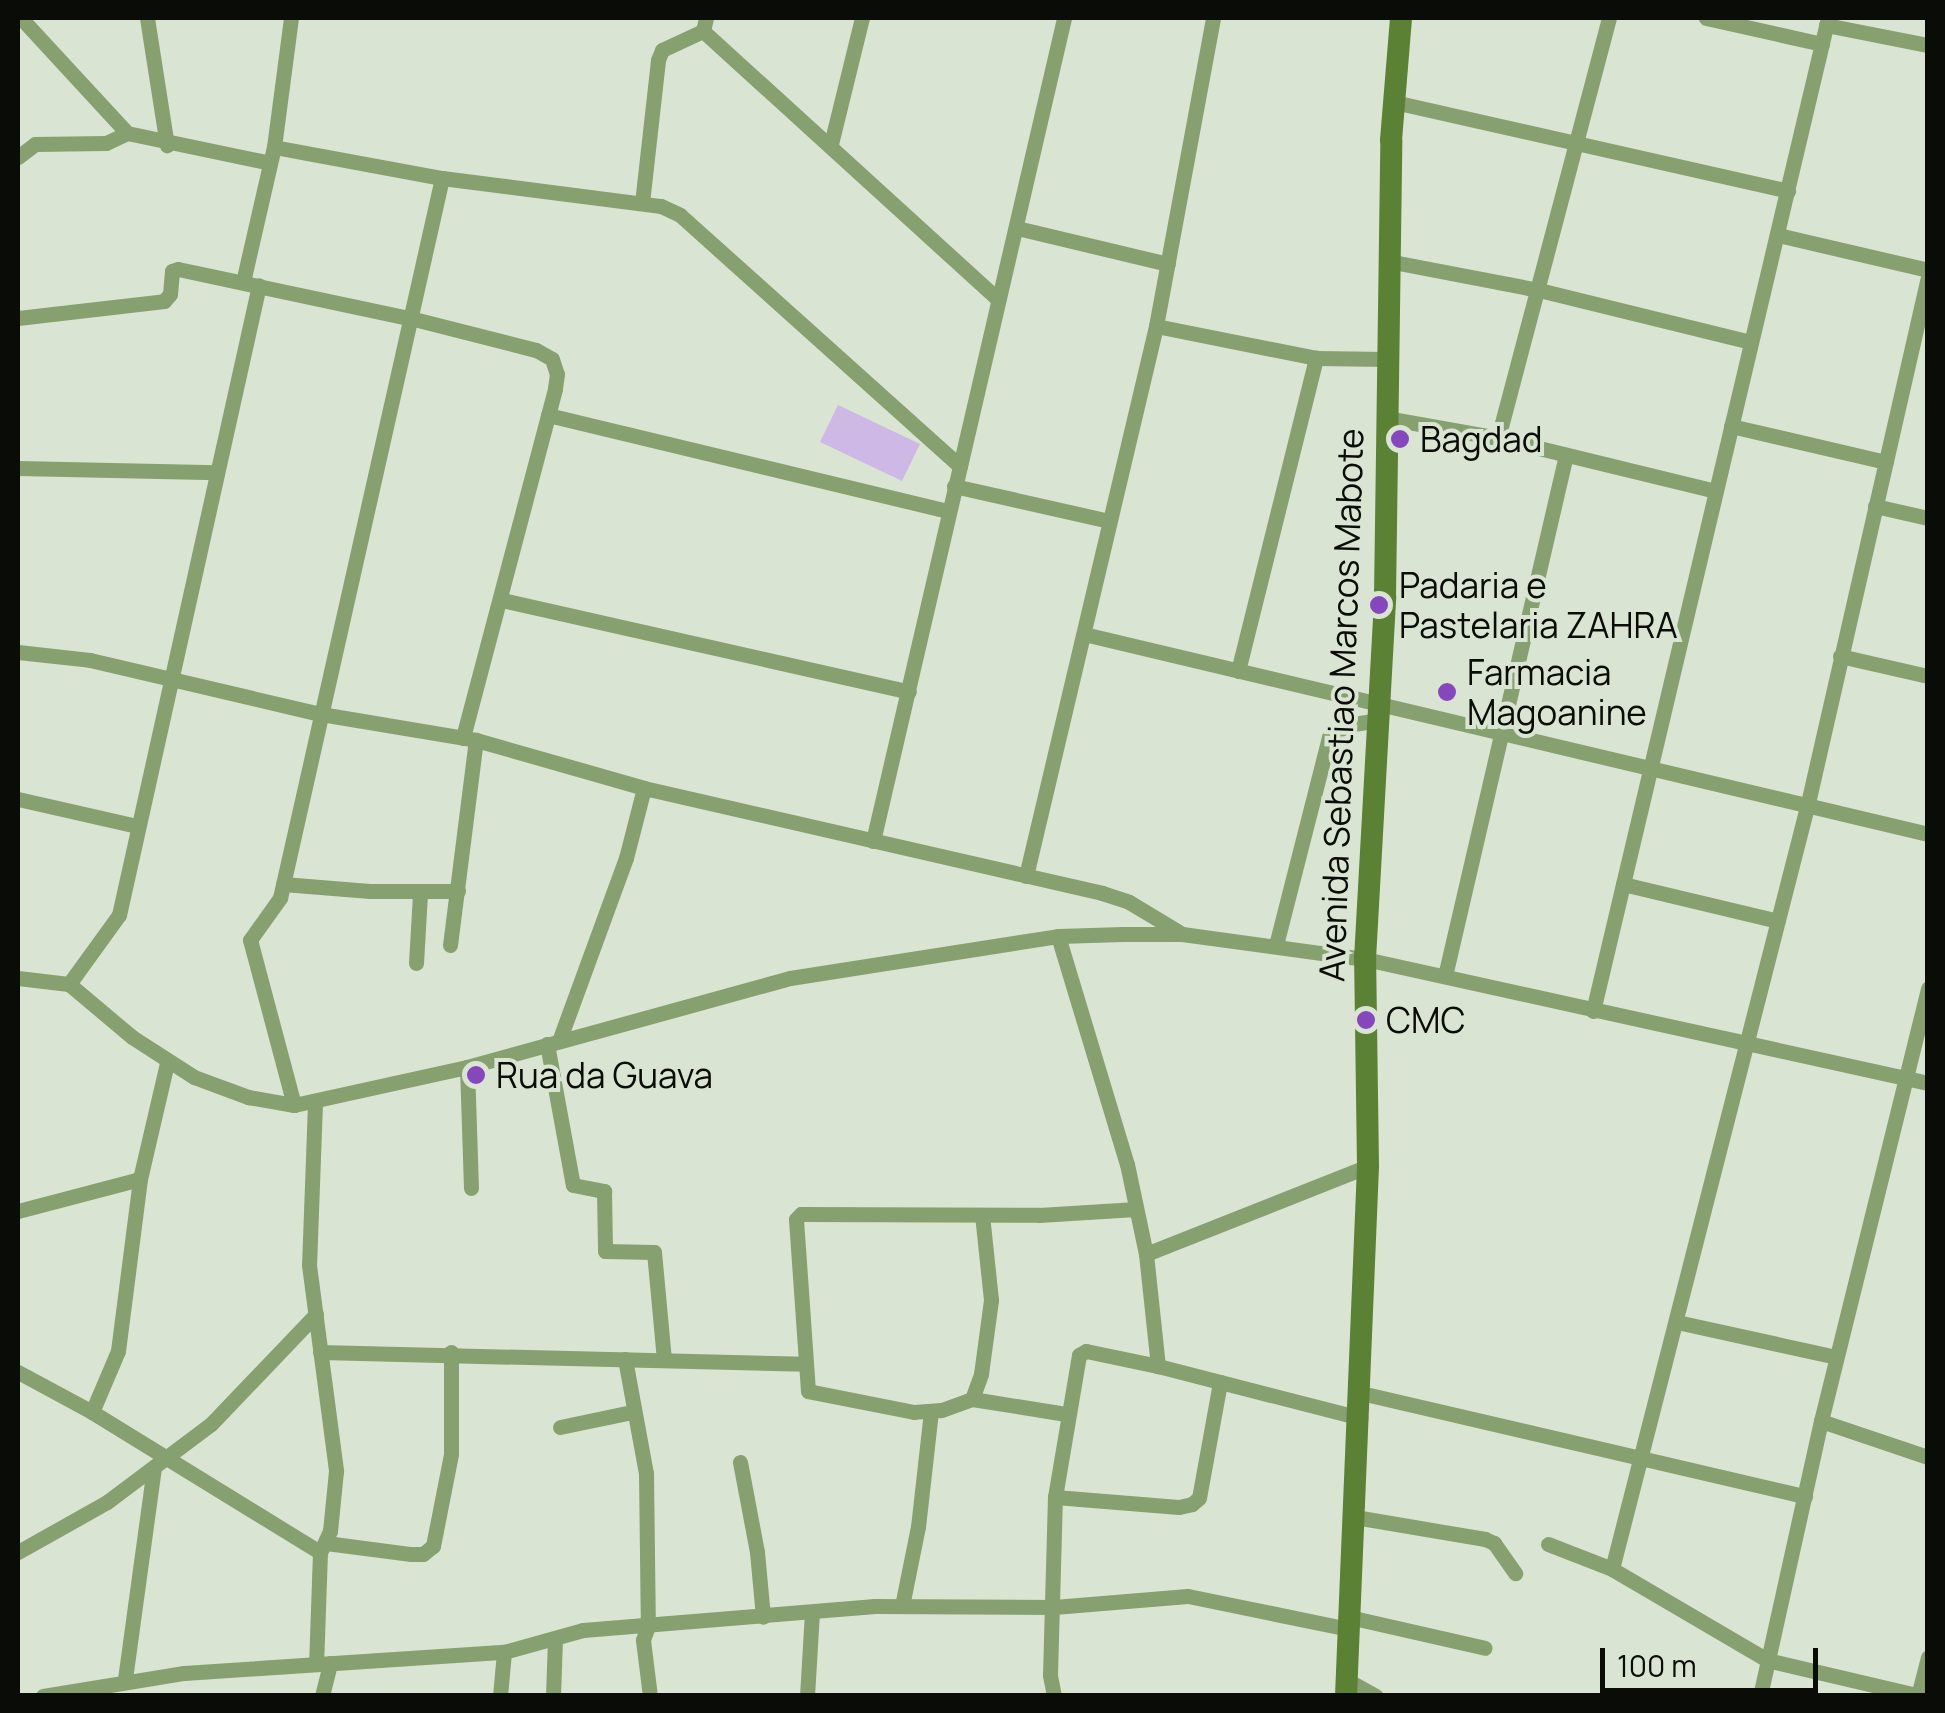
<!DOCTYPE html>
<html>
<head>
<meta charset="utf-8">
<style>
	body { margin:0 }
	#map { position:relative; width:1945px; height:1713px; overflow:hidden; background:#dae4d3; font-family:Manrope,sans-serif }
	div>[style] { position:absolute }
	.green>* { inset:0; background:#ceb8e6 }
	.minor>* { height:15px; margin:-7.5px; padding:0 7.5px; transform-origin:7.5px; border-radius:7.5px; background:#86a16f }
	.secondary>* { height:22px; margin:-11px; padding:0 11px; transform-origin:11px; border-radius:11px; background:#5a8134 }
	.dots>* { width:28px; height:28px; translate:-50% -50%; box-sizing:border-box; border:5px solid #dae4d3; border-radius:50% }
	span { translate:-50% -50%; white-space:nowrap; text-align:center; line-height:1.15; -webkit-text-stroke:8px #dae4d3; paint-order:stroke }
	.poi-label { font-size:35px; color:#090c07 }
	.left { translate:0 -50%; text-align:left }
	.street-label { font-size:35px; color:#090c07 }
	.frame { position:absolute; inset:0; border:20px solid #090c07; pointer-events:none }
	.scale { position:absolute; left:1600px; top:1648px; width:218px; height:45px; box-sizing:border-box; border:5px solid #090c07; border-top:0; padding-left:12px; font-size:30px; line-height:35px; white-space:nowrap; color:#090c07; -webkit-text-stroke:8px #dae4d3; paint-order:stroke }
</style>
</head>
<body>
<div id="map">
	<div class="green">
		<div style="clip-path:polygon(838px 405px,920px 444px,902px 481px,820px 442px)"></div>
	</div>
	<div class="minor">
		<div style="left:21px;top:18px;width:156px;rotate:47.3deg"></div>
		<div style="left:127px;top:133px;width:146px;rotate:11.8deg"></div>
		<div style="left:147px;top:18px;width:129px;rotate:81.1deg"></div>
		<div style="left:1706px;top:18px;width:119px;rotate:12.6deg"></div>
		<div style="left:1826px;top:25px;width:104px;rotate:11.1deg"></div>
		<div style="left:703px;top:31px;width:399px;rotate:42.3deg"></div>
		<div style="left:1394px;top:102px;width:404px;rotate:12.7deg"></div>
		<div style="left:831px;top:144px;width:130px;rotate:-76.2deg"></div>
		<div style="left:274px;top:147px;width:171px;rotate:10.5deg"></div>
		<div style="left:442px;top:178px;width:221px;rotate:7.3deg"></div>
		<div style="left:661px;top:206px;width:21px;rotate:25deg"></div>
		<div style="left:680px;top:215px;width:376px;rotate:41.9deg"></div>
		<div style="left:18px;top:157px;width:21px;rotate:-37deg"></div>
		<div style="left:35px;top:144px;width:71px;rotate:-0.8deg"></div>
		<div style="left:106px;top:143px;width:23px;rotate:-25deg"></div>
		<div style="left:642px;top:203px;width:144px;rotate:-83.6deg"></div>
		<div style="left:658px;top:60px;width:11px;rotate:-68deg"></div>
		<div style="left:662px;top:50px;width:45px;rotate:-24.9deg"></div>
		<div style="left:703px;top:31px;width:13px;rotate:-77deg"></div>
		<div style="left:1017px;top:228px;width:155px;rotate:13.4deg"></div>
		<div style="left:1778px;top:235px;width:154px;rotate:13.1deg"></div>
		<div style="left:1388px;top:261px;width:154px;rotate:10.9deg"></div>
		<div style="left:1539px;top:290px;width:217px;rotate:13.8deg"></div>
		<div style="left:243px;top:282px;width:139px;rotate:-77.1deg"></div>
		<div style="left:274px;top:147px;width:130px;rotate:-82.5deg"></div>
		<div style="left:18px;top:318px;width:147px;rotate:-6.6deg"></div>
		<div style="left:164px;top:301px;width:9px;rotate:-49deg"></div>
		<div style="left:170px;top:294px;width:23px;rotate:-85deg"></div>
		<div style="left:172px;top:271px;width:6px;rotate:-18deg"></div>
		<div style="left:178px;top:269px;width:241px;rotate:12deg"></div>
		<div style="left:414px;top:319px;width:126px;rotate:14.3deg"></div>
		<div style="left:536px;top:350px;width:18px;rotate:29deg"></div>
		<div style="left:552px;top:359px;width:16px;rotate:72deg"></div>
		<div style="left:557px;top:374px;width:15px;rotate:98deg"></div>
		<div style="left:555px;top:389px;width:361px;rotate:104.8deg"></div>
		<div style="left:1156px;top:326px;width:163px;rotate:11.3deg"></div>
		<div style="left:1316px;top:358px;width:70px;rotate:0.8deg"></div>
		<div style="left:548px;top:415px;width:412px;rotate:13.5deg"></div>
		<div style="left:1386px;top:418px;width:114px;rotate:10.1deg"></div>
		<div style="left:1498px;top:438px;width:223px;rotate:13.7deg"></div>
		<div style="left:1731px;top:426px;width:159px;rotate:13.1deg"></div>
		<div style="left:1498px;top:438px;width:434px;rotate:-75.2deg"></div>
		<div style="left:18px;top:468px;width:199px;rotate:1.2deg"></div>
		<div style="left:954px;top:486px;width:159px;rotate:12.7deg"></div>
		<div style="left:1875px;top:506px;width:54px;rotate:12.8deg"></div>
		<div style="left:502px;top:600px;width:417px;rotate:12.7deg"></div>
		<div style="left:1084px;top:634px;width:867px;rotate:13.33deg"></div>
		<div style="left:18px;top:652px;width:72px;rotate:6.3deg"></div>
		<div style="left:90px;top:660px;width:237px;rotate:13.2deg"></div>
		<div style="left:321px;top:714px;width:157px;rotate:9.5deg"></div>
		<div style="left:476px;top:740px;width:175px;rotate:15.9deg"></div>
		<div style="left:644px;top:788px;width:470px;rotate:12.9deg"></div>
		<div style="left:1102px;top:893px;width:28px;rotate:18deg"></div>
		<div style="left:1129px;top:902px;width:58px;rotate:31deg"></div>
		<div style="left:1840px;top:656px;width:90px;rotate:12.8deg"></div>
		<div style="left:1238px;top:671px;width:323px;rotate:-76deg"></div>
		<div style="left:18px;top:799px;width:122px;rotate:12.8deg"></div>
		<div style="left:873px;top:841px;width:845px;rotate:-76.93deg"></div>
		<div style="left:1026px;top:876px;width:565px;rotate:-76.7deg"></div>
		<div style="left:1156px;top:326px;width:313px;rotate:-79.5deg"></div>
		<div style="left:283px;top:884px;width:87px;rotate:4.6deg"></div>
		<div style="left:370px;top:891px;width:88px"></div>
		<div style="left:1623px;top:884px;width:159px;rotate:13.4deg"></div>
		<div style="left:1058px;top:936px;width:238px;rotate:73.2deg"></div>
		<div style="left:1127px;top:1164px;width:92px;rotate:78.1deg"></div>
		<div style="left:1146px;top:1254px;width:113px;rotate:83.9deg"></div>
		<div style="left:450px;top:945px;width:207px;rotate:-82.8deg"></div>
		<div style="left:1276px;top:945px;width:215px;rotate:-75.7deg"></div>
		<div style="left:1329px;top:737px;width:22px;rotate:-34deg"></div>
		<div style="left:1347px;top:725px;width:32px;rotate:-9deg"></div>
		<div style="left:416px;top:963px;width:70px;rotate:-86.7deg"></div>
		<div style="left:1445px;top:976px;width:535px;rotate:-76.93deg"></div>
		<div style="left:18px;top:978px;width:51px;rotate:6.7deg"></div>
		<div style="left:69px;top:984px;width:82px;rotate:40.1deg"></div>
		<div style="left:132px;top:1037px;width:74px;rotate:32.8deg"></div>
		<div style="left:194px;top:1077px;width:58px;rotate:20.3deg"></div>
		<div style="left:248px;top:1097px;width:47px;rotate:9.9deg"></div>
		<div style="left:294px;top:1105px;width:177px;rotate:-12.4deg"></div>
		<div style="left:467px;top:1067px;width:335px;rotate:-15.4deg"></div>
		<div style="left:790px;top:978px;width:271px;rotate:-8.9deg"></div>
		<div style="left:1058px;top:936px;width:65px;rotate:-1.8deg"></div>
		<div style="left:1123px;top:934px;width:59px"></div>
		<div style="left:1182px;top:934px;width:185px;rotate:7.8deg"></div>
		<div style="left:1365px;top:959px;width:576px;rotate:12.42deg"></div>
		<div style="left:69px;top:984px;width:85px;rotate:-54.1deg"></div>
		<div style="left:119px;top:915px;width:645px;rotate:-77.47deg"></div>
		<div style="left:1593px;top:1011px;width:1020px;rotate:-76.69deg"></div>
		<div style="left:559px;top:1041px;width:195px;rotate:-69.9deg"></div>
		<div style="left:626px;top:858px;width:72px;rotate:-75.6deg"></div>
		<div style="left:547px;top:1044px;width:143px;rotate:79.6deg"></div>
		<div style="left:573px;top:1185px;width:32px;rotate:11deg"></div>
		<div style="left:604px;top:1191px;width:60px;rotate:89deg"></div>
		<div style="left:605px;top:1251px;width:49px;rotate:1.2deg"></div>
		<div style="left:654px;top:1252px;width:108px;rotate:84.7deg"></div>
		<div style="left:467px;top:1067px;width:121px;rotate:88.1deg"></div>
		<div style="left:315px;top:1103px;width:162px;rotate:92.1deg"></div>
		<div style="left:309px;top:1265px;width:208px;rotate:82.5deg"></div>
		<div style="left:336px;top:1471px;width:60px;rotate:95.7deg"></div>
		<div style="left:330px;top:1531px;width:23px;rotate:115deg"></div>
		<div style="left:320px;top:1552px;width:112px;rotate:92deg"></div>
		<div style="left:294px;top:1105px;width:171px;rotate:-104.9deg"></div>
		<div style="left:250px;top:940px;width:52px;rotate:-54.5deg"></div>
		<div style="left:280px;top:898px;width:738px;rotate:-77.32deg"></div>
		<div style="left:18px;top:1211px;width:126px;rotate:-14.7deg"></div>
		<div style="left:1146px;top:1254px;width:239px;rotate:-21.6deg"></div>
		<div style="left:1677px;top:1322px;width:163px;rotate:12.4deg"></div>
		<div style="left:320px;top:1352px;width:484px;rotate:1.4deg"></div>
		<div style="left:625px;top:1359px;width:116px;rotate:79.6deg"></div>
		<div style="left:646px;top:1473px;width:153px;rotate:89.3deg"></div>
		<div style="left:648px;top:1626px;width:15px;rotate:110deg"></div>
		<div style="left:643px;top:1640px;width:56px;rotate:82.9deg"></div>
		<div style="left:18px;top:1372px;width:84px;rotate:28.4deg"></div>
		<div style="left:92px;top:1412px;width:268px;rotate:31.6deg"></div>
		<div style="left:1361px;top:1393px;width:456px;rotate:13.1deg"></div>
		<div style="left:972px;top:1399px;width:27px;rotate:-70deg"></div>
		<div style="left:981px;top:1374px;width:75px;rotate:-82.3deg"></div>
		<div style="left:991px;top:1300px;width:85px;rotate:-96deg"></div>
		<div style="left:92px;top:1412px;width:66px;rotate:-66.9deg"></div>
		<div style="left:118px;top:1351px;width:173px;rotate:-82.7deg"></div>
		<div style="left:140px;top:1179px;width:119px;rotate:-76.9deg"></div>
		<div style="left:1066px;top:1414px;width:95px;rotate:-170.9deg"></div>
		<div style="left:972px;top:1399px;width:33px;rotate:160deg"></div>
		<div style="left:941px;top:1410px;width:27px;rotate:176deg"></div>
		<div style="left:914px;top:1412px;width:108px;rotate:-168.8deg"></div>
		<div style="left:808px;top:1391px;width:172px;rotate:-94deg"></div>
		<div style="left:796px;top:1219px;width:7px;rotate:-45deg"></div>
		<div style="left:801px;top:1214px;width:238px;rotate:0.2deg"></div>
		<div style="left:1039px;top:1215px;width:97px;rotate:-3.5deg"></div>
		<div style="left:1821px;top:1421px;width:113px;rotate:18.6deg"></div>
		<div style="left:560px;top:1427px;width:74px;rotate:-11.8deg"></div>
		<div style="left:740px;top:1462px;width:92px;rotate:79.3deg"></div>
		<div style="left:757px;top:1552px;width:65px;rotate:84.7deg"></div>
		<div style="left:1055px;top:1497px;width:124px;rotate:4.6deg"></div>
		<div style="left:1179px;top:1507px;width:13px;rotate:-13deg"></div>
		<div style="left:1192px;top:1504px;width:9px;rotate:-41deg"></div>
		<div style="left:1199px;top:1498px;width:118px;rotate:-79.7deg"></div>
		<div style="left:1355px;top:1517px;width:132px;rotate:9.6deg"></div>
		<div style="left:1485px;top:1539px;width:10px;rotate:24deg"></div>
		<div style="left:1494px;top:1543px;width:37px;rotate:55deg"></div>
		<div style="left:326px;top:1543px;width:86px;rotate:7.4deg"></div>
		<div style="left:411px;top:1554px;width:12px"></div>
		<div style="left:423px;top:1554px;width:13px;rotate:-39deg"></div>
		<div style="left:433px;top:1546px;width:94px;rotate:-78.9deg"></div>
		<div style="left:451px;top:1454px;width:102px;rotate:-90deg"></div>
		<div style="left:1548px;top:1544px;width:69px;rotate:21.3deg"></div>
		<div style="left:1612px;top:1569px;width:180px;rotate:30.4deg"></div>
		<div style="left:1767px;top:1660px;width:157px;rotate:13.2deg"></div>
		<div style="left:18px;top:1552px;width:102px;rotate:-29.3deg"></div>
		<div style="left:107px;top:1502px;width:130px;rotate:-36.9deg"></div>
		<div style="left:211px;top:1424px;width:152px;rotate:-46.3deg"></div>
		<div style="left:1612px;top:1569px;width:791px;rotate:-75.65deg"></div>
		<div style="left:1808px;top:803px;width:540px;rotate:-77.15deg"></div>
		<div style="left:902px;top:1606px;width:81px;rotate:-78.6deg"></div>
		<div style="left:918px;top:1527px;width:116px;rotate:-83.6deg"></div>
		<div style="left:1349px;top:1617px;width:139px;rotate:12.8deg"></div>
		<div style="left:125px;top:1679px;width:214px;rotate:-82.2deg"></div>
		<div style="left:1347px;top:1680px;width:33px;rotate:29deg"></div>
		<div style="left:43px;top:1696px;width:143px;rotate:-9.3deg"></div>
		<div style="left:184px;top:1673px;width:321px;rotate:-3.8deg"></div>
		<div style="left:504px;top:1652px;width:82px;rotate:-15.6deg"></div>
		<div style="left:583px;top:1630px;width:293px;rotate:-4.7deg"></div>
		<div style="left:875px;top:1606px;width:179px;rotate:0.3deg"></div>
		<div style="left:1054px;top:1607px;width:134px;rotate:-4.7deg"></div>
		<div style="left:1188px;top:1596px;width:164px;rotate:11.6deg"></div>
		<div style="left:322px;top:1696px;width:34px;rotate:-76deg"></div>
		<div style="left:500px;top:1696px;width:44px;rotate:-84.8deg"></div>
		<div style="left:553px;top:1696px;width:58px;rotate:-88deg"></div>
		<div style="left:807px;top:1696px;width:83px;rotate:-86.6deg"></div>
		<div style="left:1054px;top:1696px;width:21px;rotate:-101deg"></div>
		<div style="left:1050px;top:1675px;width:178px;rotate:-88.4deg"></div>
		<div style="left:1055px;top:1497px;width:144px;rotate:-80.4deg"></div>
		<div style="left:1079px;top:1355px;width:8px;rotate:-30deg"></div>
		<div style="left:1086px;top:1351px;width:74px;rotate:11.8deg"></div>
		<div style="left:1158px;top:1366px;width:209px;rotate:14.4deg"></div>
		<div style="left:1760px;top:1696px;width:282px;rotate:-77.5deg"></div>
		<div style="left:1821px;top:1421px;width:446px;rotate:-76.1deg"></div>
		<div style="left:1918px;top:1696px;width:40px;rotate:-75.6deg"></div>
	</div>
	<div class="secondary">
		<div style="left:1346px;top:1696px;width:530px;rotate:-87.62deg"></div>
		<div style="left:1368px;top:1166px;width:207px;rotate:-90.8deg"></div>
		<div style="left:1365px;top:959px;width:363px;rotate:-86.8deg"></div>
		<div style="left:1385px;top:597px;width:457px;rotate:-89.2deg"></div>
		<div style="left:1391px;top:140px;width:122px;rotate:-85.3deg"></div>
	</div>
	<div class="dots">
		<div style="left:1400px;top:439px;background:#8747bc"></div>
		<div style="left:1379px;top:605px;background:#8747bc"></div>
		<div style="left:1447px;top:692px;background:#8747bc"></div>
		<div style="left:1366px;top:1020px;background:#8747bc"></div>
		<div style="left:476px;top:1075px;background:#8747bc"></div>
	</div>
	<div class="poi-label">
		<span class="left" style="left:1420px;top:439px">Bagdad</span>
		<span class="left" style="left:1399px;top:605px">Padaria e<br>Pastelaria ZAHRA</span>
		<span class="left" style="left:1467px;top:692px">Farmacia<br>Magoanine</span>
		<span class="left" style="left:1386px;top:1020px">CMC</span>
		<span class="left" style="left:496px;top:1075px">Rua da Guava</span>
	</div>
	<div class="street-label">
		<span style="left:1341px;top:705px;rotate:-88deg">Avenida Sebastiao Marcos Mabote</span>
	</div>
	<div class="frame"></div>
	<div class="scale">100 m</div>
</div>
</body>
</html>
